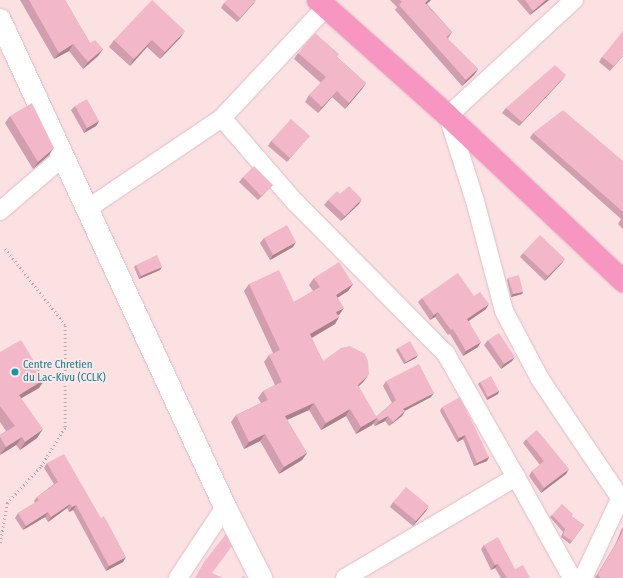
<!DOCTYPE html>
<html>
<head>
<meta charset="utf-8">
<style>
	body { margin:0 }
	#map { position:relative; width:623px; height:578px; overflow:hidden; background:#fce1e3; font-family:"Fira Sans Condensed",sans-serif }
	div>[style] { position:absolute }
	.path>* { height:2.5px; margin-top:-1.25px; transform-origin:0; background:repeating-linear-gradient(90deg,#d69cae 0 1px,transparent 0 4px) }
	.roads { filter:drop-shadow(0 0 1px #e0bdc5) drop-shadow(0 0 1px #e0bdc5) }
	.street>* { height:18px; margin:-9px; padding:0 9px; transform-origin:9px; border-radius:9px; background:#fff }
	.secondary>* { height:22px; margin:-11px; padding:0 11px; transform-origin:11px; border-radius:11px; background:#fff }
	.highway>* { height:22px; margin:-11px; padding:0 11px; transform-origin:11px; border-radius:11px; background:#f796c1 }
	.wall>* { inset:0; background:#d09eae }
	.shaded-wall>* { inset:0; background:#a9818d }
	.building>* { inset:0; background:#f2b8ca }
	.dots>* { width:11px; height:11px; translate:-50% -50%; box-sizing:border-box; border:2px solid #ffe7e9; border-radius:50% }
	span { translate:-50% -50%; white-space:nowrap; text-align:center; line-height:1.15; -webkit-text-stroke:3.5px #ffe7e9; paint-order:stroke }
	.culture-label { font-size:11px; color:#0d838f }
	.left { translate:0 -50%; text-align:left }
</style>
</head>
<body>
<div id="map">
	<div class="path">
		<div style="left:0;top:543px;width:41px;rotate:-80.1deg"></div>
		<div style="left:7px;top:503px;width:50px;rotate:-47.4deg"></div>
		<div style="left:41px;top:466px;width:46px;rotate:-58.4deg"></div>
		<div style="left:65px;top:427px;width:102px;rotate:-90deg"></div>
		<div style="left:65px;top:325px;width:97px;rotate:-128.3deg"></div>
	</div>
	<div class="roads">
		<div class="street">
			<div style="left:574px;top:0;width:171px;rotate:137.4deg"></div>
			<div style="left:448px;top:116px;width:89px;rotate:72.4deg"></div>
			<div style="left:475px;top:201px;width:114px;rotate:75.2deg"></div>
			<div style="left:504px;top:311px;width:77px;rotate:62.1deg"></div>
			<div style="left:540px;top:379px;width:148px;rotate:56deg"></div>
			<div style="left:222px;top:118px;width:113px;rotate:49deg"></div>
			<div style="left:296px;top:203px;width:213px;rotate:45.2deg"></div>
			<div style="left:446px;top:354px;width:142px;rotate:60.4deg"></div>
			<div style="left:87px;top:209px;width:163px;rotate:-34deg"></div>
			<div style="left:222px;top:118px;width:152px;rotate:-46.9deg"></div>
			<div style="left:0;top:211px;width:83px;rotate:-40.6deg"></div>
			<div style="left:178px;top:578px;width:85px;rotate:-56.5deg"></div>
			<div style="left:345px;top:578px;width:199px;rotate:-30.6deg"></div>
			<div style="left:516px;top:477px;width:115px;rotate:61deg"></div>
			<div style="left:583px;top:578px;width:87px;rotate:-64.9deg"></div>
		</div>
		<div class="secondary">
			<div style="left:0;top:20px;width:536px;rotate:65.2deg"></div>
			<div style="left:225px;top:507px;width:80px;rotate:63.1deg"></div>
		</div>
		<div class="highway">
			<div style="left:318px;top:0;width:174px;rotate:41.7deg"></div>
			<div style="left:448px;top:116px;width:241px;rotate:43.3deg"></div>
		</div>
	</div>
	<div class="wall">
		<div style="clip-path:polygon(20px 0,65px 0,90px 43px,103px 49px,98px 56px,83px 69px,69px 51px,54px 59px)"></div>
		<div style="clip-path:polygon(390px 0,431px 0,427px 4px,452px 32px,448px 39px,478px 69px,474px 75px,462px 86px,395px 10px,397px 7px)"></div>
		<div style="clip-path:polygon(517px 0,549px 0,530px 15px)"></div>
		<div style="clip-path:polygon(224px 3px,254px 3px,237px 22px,221px 8px)"></div>
		<div style="clip-path:polygon(180px 38px,160px 59px,147px 47px,130px 66px,109px 47px,114px 40px)"></div>
		<div style="clip-path:polygon(298px 53px,337px 57px,366px 83px,362px 89px,345px 109px,332px 97px,318px 113px,305px 102px,309px 95px,321px 83px,294px 59px)"></div>
		<div style="clip-path:polygon(623px 56px,610px 71px,599px 62px,602px 57px)"></div>
		<div style="clip-path:polygon(562px 80px,519px 126px,502px 113px,506px 108px)"></div>
		<div style="clip-path:polygon(75px 106px,99px 121px,96px 126px,84px 133px,71px 110px)"></div>
		<div style="clip-path:polygon(10px 116px,49px 155px,33px 169px,5px 123px)"></div>
		<div style="clip-path:polygon(533px 133px,623px 161px,623px 229px,618px 224px,621px 219px,530px 138px)"></div>
		<div style="clip-path:polygon(310px 136px,306px 140px,287px 162px,268px 146px,271px 141px)"></div>
		<div style="clip-path:polygon(243px 177px,273px 185px,258px 200px,239px 182px)"></div>
		<div style="clip-path:polygon(340px 194px,359px 204px,341px 221px,324px 205px,328px 200px)"></div>
		<div style="clip-path:polygon(264px 238px,293px 247px,270px 260px,260px 243px)"></div>
		<div style="clip-path:polygon(523px 253px,562px 263px,545px 281px,520px 257px)"></div>
		<div style="clip-path:polygon(136px 265px,160px 270px,139px 279px,134px 267px)"></div>
		<div style="clip-path:polygon(314px 278px,353px 284px,348px 291px,337px 298px,338px 316px,339px 317px,335px 324px,311px 338px,323px 361px,364px 381px,358px 387px,376px 417px,392px 403px,383px 386px,386px 381px,431px 397px,405px 411px,402px 416px,389px 426px,385px 421px,375px 426px,373px 423px,372px 425px,356px 434px,346px 416px,321px 430px,309px 410px,287px 420px,307px 453px,302px 460px,279px 474px,260px 441px,244px 449px,231px 422px,236px 415px,261px 403px,258px 398px,263px 391px,275px 385px,264px 362px,269px 355px,273px 353px,244px 291px,249px 284px,294px 302px,313px 291px,309px 285px)"></div>
		<div style="clip-path:polygon(508px 278px,523px 292px,522px 294px,511px 297px,507px 280px)"></div>
		<div style="clip-path:polygon(422px 298px,486px 309px,469px 321px,478px 347px,463px 356px,450px 334px,448px 335px,435px 317px,430px 320px,418px 302px)"></div>
		<div style="clip-path:polygon(488px 340px,512px 361px,501px 369px,484px 345px)"></div>
		<div style="clip-path:polygon(398px 348px,416px 358px,404px 364px,396px 350px)"></div>
		<div style="clip-path:polygon(0 352px,45px 379px,39px 388px,21px 398px,37px 438px,20px 450px,16px 445px,0 455px,0 435px,6px 431px,0 422px)"></div>
		<div style="clip-path:polygon(480px 382px,499px 391px,498px 394px,487px 400px,478px 384px)"></div>
		<div style="clip-path:polygon(442px 407px,489px 457px,487px 461px,474px 466px,463px 439px,457px 442px,440px 411px)"></div>
		<div style="clip-path:polygon(526px 439px,566px 474px,541px 493px,529px 476px,532px 471px,540px 465px,523px 443px)"></div>
		<div style="clip-path:polygon(47px 463px,123px 562px,106px 571px,73px 510px,69px 512px,67px 508px,48px 522px,45px 517px,23px 530px,15px 518px,18px 513px,35px 503px,34px 501px,37px 497px,54px 484px,44px 468px)"></div>
		<div style="clip-path:polygon(393px 502px,426px 511px,413px 526px,390px 507px)"></div>
		<div style="clip-path:polygon(573px 514px,571px 516px,584px 525px,570px 544px,561px 537px,563px 532px,550px 517px,552px 515px)"></div>
		<div style="clip-path:polygon(623px 527px,623px 578px,595px 578px,616px 543px,621px 530px)"></div>
		<div style="clip-path:polygon(484px 545px,515px 569px,530px 578px,501px 578px,495px 568px,491px 570px,481px 549px)"></div>
	</div>
	<div class="shaded-wall">
		<div style="clip-path:polygon(256px 0,254px 3px,237px 22px,240px 18px)"></div>
		<div style="clip-path:polygon(428px 0,431px 0,422px 8px,425px 3px)"></div>
		<div style="clip-path:polygon(546px 0,549px 0,530px 15px,533px 11px)"></div>
		<div style="clip-path:polygon(185px 31px,180px 38px,160px 59px,165px 52px)"></div>
		<div style="clip-path:polygon(152px 40px,147px 47px,130px 66px,134px 59px)"></div>
		<div style="clip-path:polygon(73px 44px,69px 51px,54px 59px,59px 53px)"></div>
		<div style="clip-path:polygon(103px 49px,98px 56px,83px 69px,88px 62px)"></div>
		<div style="clip-path:polygon(478px 69px,474px 75px,462px 86px,466px 80px)"></div>
		<div style="clip-path:polygon(566px 75px,562px 80px,519px 126px,522px 122px)"></div>
		<div style="clip-path:polygon(366px 83px,362px 89px,345px 109px,349px 103px)"></div>
		<div style="clip-path:polygon(337px 91px,332px 97px,318px 113px,322px 107px)"></div>
		<div style="clip-path:polygon(99px 121px,96px 126px,84px 133px,87px 128px)"></div>
		<div style="clip-path:polygon(54px 148px,49px 155px,33px 169px,38px 162px)"></div>
		<div style="clip-path:polygon(362px 199px,359px 204px,341px 221px,345px 216px)"></div>
		<div style="clip-path:polygon(296px 242px,293px 247px,270px 260px,273px 255px)"></div>
		<div style="clip-path:polygon(565px 259px,562px 263px,545px 281px,548px 276px)"></div>
		<div style="clip-path:polygon(162px 267px,160px 270px,139px 279px,141px 276px)"></div>
		<div style="clip-path:polygon(353px 284px,348px 291px,331px 302px,336px 295px)"></div>
		<div style="clip-path:polygon(523px 292px,522px 294px,511px 297px,513px 294px)"></div>
		<div style="clip-path:polygon(489px 304px,486px 309px,464px 324px,467px 319px)"></div>
		<div style="clip-path:polygon(344px 308px,339px 315px,331px 320px,336px 312px)"></div>
		<div style="clip-path:polygon(438px 312px,435px 317px,430px 320px,434px 315px)"></div>
		<div style="clip-path:polygon(339px 317px,335px 324px,305px 342px,310px 334px)"></div>
		<div style="clip-path:polygon(481px 342px,478px 347px,463px 356px,466px 351px)"></div>
		<div style="clip-path:polygon(418px 355px,416px 358px,404px 364px,406px 362px)"></div>
		<div style="clip-path:polygon(515px 357px,512px 361px,501px 369px,504px 364px)"></div>
		<div style="clip-path:polygon(369px 374px,364px 381px,353px 392px,358px 385px)"></div>
		<div style="clip-path:polygon(45px 379px,39px 388px,13px 403px,19px 395px)"></div>
		<div style="clip-path:polygon(499px 391px,498px 394px,487px 400px,488px 397px)"></div>
		<div style="clip-path:polygon(434px 393px,431px 397px,400px 413px,403px 409px)"></div>
		<div style="clip-path:polygon(314px 403px,309px 410px,280px 423px,285px 416px)"></div>
		<div style="clip-path:polygon(350px 409px,346px 416px,321px 430px,326px 423px)"></div>
		<div style="clip-path:polygon(405px 411px,402px 416px,389px 426px,393px 422px)"></div>
		<div style="clip-path:polygon(388px 416px,385px 421px,375px 426px,379px 421px)"></div>
		<div style="clip-path:polygon(377px 418px,372px 425px,356px 434px,361px 427px)"></div>
		<div style="clip-path:polygon(43px 429px,37px 438px,20px 450px,25px 442px)"></div>
		<div style="clip-path:polygon(265px 434px,260px 441px,244px 449px,249px 442px)"></div>
		<div style="clip-path:polygon(465px 435px,463px 439px,457px 442px,459px 438px)"></div>
		<div style="clip-path:polygon(22px 437px,16px 445px,0 455px,6px 447px)"></div>
		<div style="clip-path:polygon(307px 453px,302px 460px,279px 474px,284px 467px)"></div>
		<div style="clip-path:polygon(489px 457px,487px 461px,474px 466px,477px 463px)"></div>
		<div style="clip-path:polygon(569px 469px,566px 474px,541px 493px,544px 488px)"></div>
		<div style="clip-path:polygon(70px 504px,67px 508px,48px 522px,51px 517px)"></div>
		<div style="clip-path:polygon(76px 505px,73px 510px,69px 512px,72px 507px)"></div>
		<div style="clip-path:polygon(429px 506px,426px 511px,413px 526px,416px 521px)"></div>
		<div style="clip-path:polygon(48px 512px,45px 517px,23px 530px,26px 526px)"></div>
		<div style="clip-path:polygon(126px 557px,123px 562px,106px 571px,109px 566px)"></div>
		<div style="clip-path:polygon(498px 564px,495px 568px,491px 570px,495px 565px)"></div>
	</div>
	<div class="building">
		<div style="clip-path:polygon(29px 0,65px 0,90px 43px,95px 40px,103px 49px,88px 62px,73px 44px,59px 53px)"></div>
		<div style="clip-path:polygon(152px 0,185px 31px,165px 52px,152px 40px,134px 59px,114px 40px)"></div>
		<div style="clip-path:polygon(227px 0,256px 0,240px 18px,224px 3px)"></div>
		<div style="clip-path:polygon(399px 0,428px 0,425px 3px,452px 32px,446px 37px,478px 69px,466px 80px,399px 5px,402px 2px)"></div>
		<div style="clip-path:polygon(525px 0,546px 0,533px 11px)"></div>
		<div style="clip-path:polygon(623px 31px,623px 55px,614px 66px,602px 57px)"></div>
		<div style="clip-path:polygon(315px 33px,339px 54px,337px 57px,366px 83px,349px 103px,337px 91px,322px 107px,309px 95px,326px 77px,298px 53px)"></div>
		<div style="clip-path:polygon(555px 65px,566px 75px,522px 122px,506px 108px)"></div>
		<div style="clip-path:polygon(87px 99px,99px 121px,87px 128px,75px 106px)"></div>
		<div style="clip-path:polygon(32px 103px,54px 148px,38px 162px,10px 116px)"></div>
		<div style="clip-path:polygon(563px 110px,623px 161px,623px 212px,533px 133px)"></div>
		<div style="clip-path:polygon(291px 119px,310px 136px,290px 158px,271px 141px)"></div>
		<div style="clip-path:polygon(254px 166px,273px 185px,261px 196px,243px 177px)"></div>
		<div style="clip-path:polygon(349px 186px,362px 199px,345px 216px,328px 200px,337px 191px,340px 194px)"></div>
		<div style="clip-path:polygon(287px 225px,296px 242px,273px 255px,264px 238px)"></div>
		<div style="clip-path:polygon(540px 235px,565px 259px,548px 276px,523px 253px)"></div>
		<div style="clip-path:polygon(157px 255px,162px 267px,141px 276px,136px 265px)"></div>
		<div style="clip-path:polygon(339px 262px,353px 284px,336px 295px,344px 308px,336px 312px,339px 317px,310px 334px,323px 361px,341px 348px,350px 346px,365px 354px,368px 361px,369px 374px,358px 385px,377px 418px,361px 427px,350px 409px,326px 423px,314px 403px,285px 416px,307px 453px,284px 467px,265px 434px,249px 442px,236px 415px,268px 400px,263px 391px,282px 382px,269px 355px,280px 350px,249px 284px,279px 270px,294px 302px,320px 287px,314px 278px)"></div>
		<div style="clip-path:polygon(458px 273px,474px 296px,480px 292px,489px 304px,467px 319px,481px 342px,466px 351px,453px 329px,451px 330px,438px 312px,434px 315px,422px 298px)"></div>
		<div style="clip-path:polygon(519px 275px,523px 292px,513px 294px,508px 278px)"></div>
		<div style="clip-path:polygon(499px 333px,515px 357px,504px 364px,488px 340px)"></div>
		<div style="clip-path:polygon(21px 340px,45px 379px,19px 395px,43px 429px,25px 442px,22px 437px,6px 447px,0 437px,0 435px,15px 426px,0 406px,0 352px)"></div>
		<div style="clip-path:polygon(410px 341px,418px 355px,406px 362px,398px 348px)"></div>
		<div style="clip-path:polygon(419px 364px,434px 393px,403px 409px,405px 411px,393px 422px,388px 416px,379px 421px,376px 417px,396px 400px,386px 381px)"></div>
		<div style="clip-path:polygon(491px 376px,499px 391px,488px 397px,480px 382px)"></div>
		<div style="clip-path:polygon(460px 397px,489px 457px,477px 463px,465px 435px,459px 438px,442px 407px)"></div>
		<div style="clip-path:polygon(537px 430px,569px 469px,544px 488px,532px 471px,544px 461px,526px 439px)"></div>
		<div style="clip-path:polygon(64px 454px,101px 518px,104px 516px,126px 557px,109px 566px,76px 505px,72px 507px,70px 504px,51px 517px,48px 512px,26px 526px,18px 513px,39px 500px,37px 497px,58px 482px,47px 463px)"></div>
		<div style="clip-path:polygon(406px 487px,429px 506px,416px 521px,393px 502px)"></div>
		<div style="clip-path:polygon(562px 504px,573px 514px,571px 516px,584px 525px,572px 541px,563px 535px,565px 529px,552px 515px)"></div>
		<div style="clip-path:polygon(623px 530px,623px 578px,600px 578px,598px 574px,620px 537px)"></div>
		<div style="clip-path:polygon(226px 534px,232px 546px,212px 573px,223px 578px,195px 578px,204px 562px)"></div>
		<div style="clip-path:polygon(498px 537px,515px 569px,523px 565px,530px 578px,507px 578px,498px 564px,495px 565px,484px 545px)"></div>
		<div style="clip-path:polygon(244px 576px,245px 578px,241px 578px)"></div>
	</div>
	<div class="dots">
		<div style="left:15px;top:372px;background:#0f9aa8"></div>
	</div>
	<div class="culture-label">
		<span class="left" style="left:23px;top:372px">Centre Chretien<br>du Lac-Kivu (CCLK)</span>
	</div>
</div>
</body>
</html>
